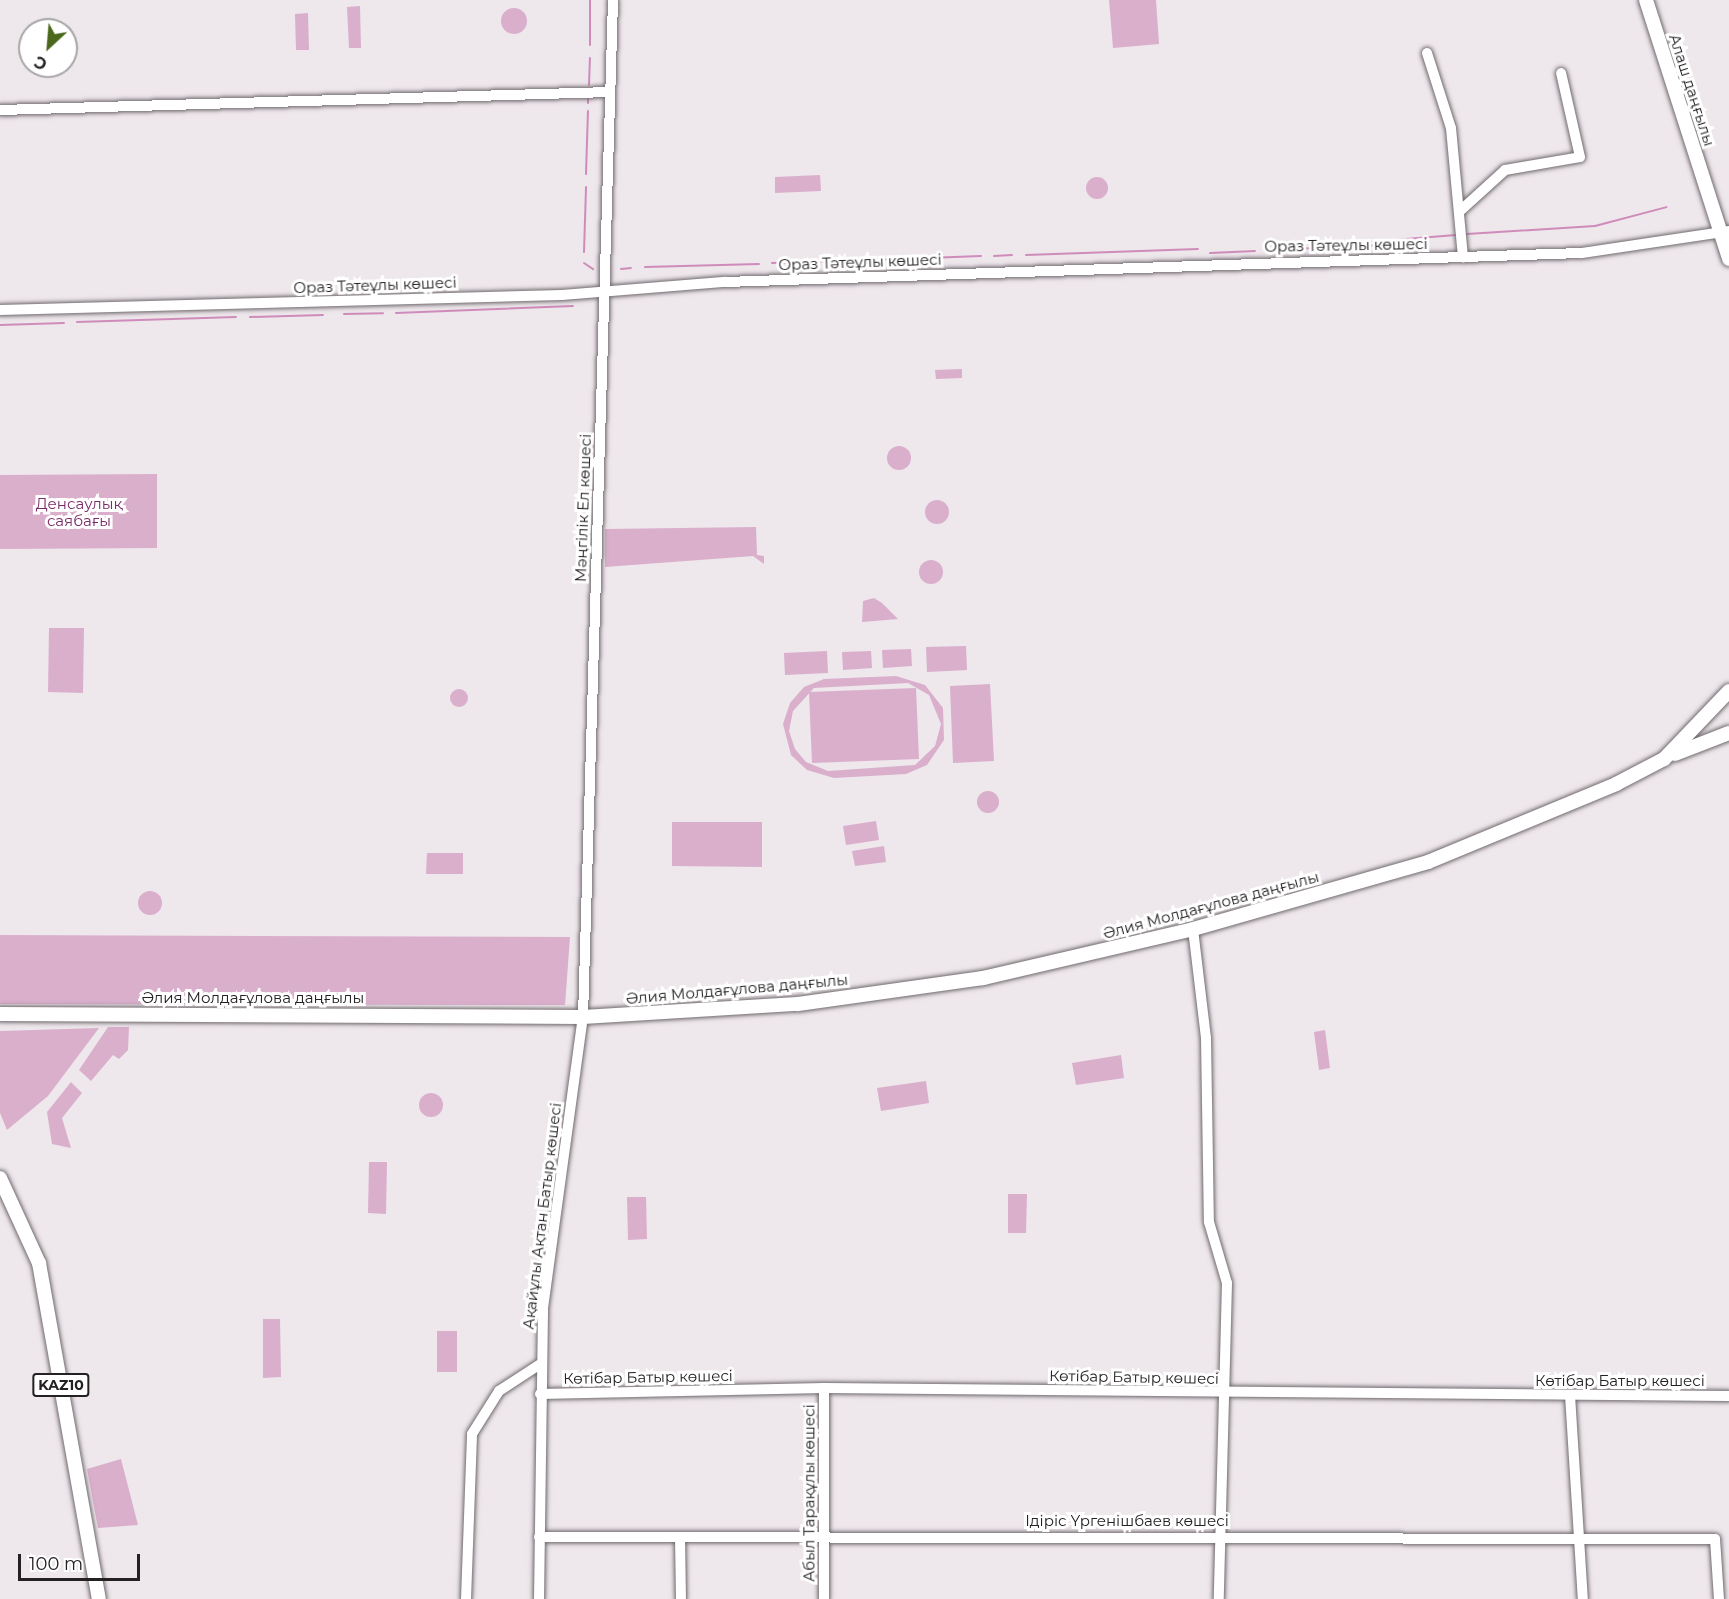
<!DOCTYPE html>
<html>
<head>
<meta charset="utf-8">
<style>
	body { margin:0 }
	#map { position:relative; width:1729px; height:1599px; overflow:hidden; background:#eee7ec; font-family:Montserrat,sans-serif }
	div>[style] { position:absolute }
	.green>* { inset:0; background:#daafcc }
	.round { border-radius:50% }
	.stream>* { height:2px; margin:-1px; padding:0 1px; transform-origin:1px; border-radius:1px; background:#cf8cbb }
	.roads { filter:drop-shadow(0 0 2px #706a6e) drop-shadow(0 0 2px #706a6e) }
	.minor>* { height:10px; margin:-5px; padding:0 5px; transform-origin:5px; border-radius:5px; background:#fff }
	.major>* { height:14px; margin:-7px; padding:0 7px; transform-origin:7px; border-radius:7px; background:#fff }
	span { translate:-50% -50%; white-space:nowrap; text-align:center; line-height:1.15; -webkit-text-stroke:6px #fff; paint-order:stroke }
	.shield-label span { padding:2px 4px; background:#fff; border:2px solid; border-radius:4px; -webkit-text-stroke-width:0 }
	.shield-label { font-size:14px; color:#232122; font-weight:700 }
	.street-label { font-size:15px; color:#232122 }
	.park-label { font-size:15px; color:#792b67 }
	.north { position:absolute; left:18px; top:18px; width:60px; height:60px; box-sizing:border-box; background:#fff; border:2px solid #a7a6a7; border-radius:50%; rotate:206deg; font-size:16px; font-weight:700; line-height:24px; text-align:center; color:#232122 }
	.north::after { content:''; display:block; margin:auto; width:21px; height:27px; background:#4a671b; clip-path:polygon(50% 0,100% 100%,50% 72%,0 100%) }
	.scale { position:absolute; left:18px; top:1554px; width:122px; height:27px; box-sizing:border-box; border:3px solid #232122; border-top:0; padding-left:8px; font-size:18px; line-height:21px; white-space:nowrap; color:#232122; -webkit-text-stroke:4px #fff; paint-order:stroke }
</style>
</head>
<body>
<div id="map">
	<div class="green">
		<div style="clip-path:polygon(1109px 0,1156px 0,1159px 44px,1113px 48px)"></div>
		<div style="clip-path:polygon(360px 6px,361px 48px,349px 48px,347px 7px)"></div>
		<div class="round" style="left:501px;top:8px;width:26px;height:26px"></div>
		<div style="clip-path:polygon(308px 13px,309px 50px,296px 50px,295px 14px)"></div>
		<div style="clip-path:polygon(820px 175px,821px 191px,775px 193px,775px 177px)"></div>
		<div class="round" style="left:1086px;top:177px;width:22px;height:22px"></div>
		<div style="clip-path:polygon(962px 369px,962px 378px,936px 379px,935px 370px)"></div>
		<div class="round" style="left:887px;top:446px;width:24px;height:24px"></div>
		<div style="clip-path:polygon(157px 474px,157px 548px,0 549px,0 475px)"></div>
		<div class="round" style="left:925px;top:500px;width:24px;height:24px"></div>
		<div style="clip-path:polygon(756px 527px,757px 555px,764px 556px,764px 564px,753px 556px,605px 567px,605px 529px)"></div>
		<div class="round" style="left:919px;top:560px;width:24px;height:24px"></div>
		<div style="clip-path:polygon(874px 598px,882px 603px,898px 619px,862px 622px,863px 601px)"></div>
		<div style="clip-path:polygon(49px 628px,84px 628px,83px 693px,48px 692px)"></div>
		<div style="clip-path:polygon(966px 646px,967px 670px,927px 672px,926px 647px)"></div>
		<div style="clip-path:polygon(911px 649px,912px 666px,883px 668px,882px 650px)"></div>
		<div style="clip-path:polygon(827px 651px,828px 673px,785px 675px,784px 653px)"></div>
		<div style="clip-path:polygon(871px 651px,872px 668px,843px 670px,842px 652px)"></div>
		<div style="clip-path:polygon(evenodd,896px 676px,925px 685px,943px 708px,944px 740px,927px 765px,906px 774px,834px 778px,807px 770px,791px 755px,783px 724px,790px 703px,804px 687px,824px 679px,896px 676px,908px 683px,929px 695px,941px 724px,935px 746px,915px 765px,828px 771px,806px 762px,795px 749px,789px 731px,793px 711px,814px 688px,908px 683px)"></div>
		<div style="clip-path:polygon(990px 684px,994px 761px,953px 763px,950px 686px)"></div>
		<div style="clip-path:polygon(916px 688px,919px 759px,812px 763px,809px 692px)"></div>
		<div class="round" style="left:450px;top:689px;width:18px;height:18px"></div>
		<div class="round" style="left:977px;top:791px;width:22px;height:22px"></div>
		<div style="clip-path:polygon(876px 821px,879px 840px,846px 845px,843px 826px)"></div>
		<div style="clip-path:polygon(672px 822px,762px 822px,762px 867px,672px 866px)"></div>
		<div style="clip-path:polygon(884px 846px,886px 862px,855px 866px,852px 851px)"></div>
		<div style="clip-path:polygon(427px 853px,463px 853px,463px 874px,426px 874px)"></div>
		<div class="round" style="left:138px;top:891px;width:24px;height:24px"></div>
		<div style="clip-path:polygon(0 935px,570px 937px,565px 1005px,0 1004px)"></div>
		<div style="clip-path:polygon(108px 1027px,129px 1027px,128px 1050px,119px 1059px,113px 1055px,91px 1081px,79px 1070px)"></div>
		<div style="clip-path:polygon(99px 1028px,48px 1096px,7px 1130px,0 1113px,0 1031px)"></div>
		<div style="clip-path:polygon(1325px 1030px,1330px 1068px,1319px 1070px,1314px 1032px)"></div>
		<div style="clip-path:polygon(1121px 1055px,1124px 1078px,1076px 1085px,1072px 1063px)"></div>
		<div style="clip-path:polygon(926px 1081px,929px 1103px,881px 1111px,877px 1088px)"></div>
		<div style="clip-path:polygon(71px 1082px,82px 1093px,62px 1118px,71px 1148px,52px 1144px,47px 1112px)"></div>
		<div class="round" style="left:419px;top:1093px;width:24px;height:24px"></div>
		<div style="clip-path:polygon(369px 1162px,387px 1162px,386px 1214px,368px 1213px)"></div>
		<div style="clip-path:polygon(1008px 1194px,1027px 1194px,1026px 1233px,1008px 1233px)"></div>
		<div style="clip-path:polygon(627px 1197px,646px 1197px,647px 1239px,628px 1240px)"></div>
		<div style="clip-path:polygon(263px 1319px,280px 1319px,281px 1377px,263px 1378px)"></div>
		<div style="clip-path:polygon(437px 1331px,457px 1331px,457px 1372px,437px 1372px)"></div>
		<div style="clip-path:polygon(121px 1459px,138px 1525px,98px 1528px,87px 1469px)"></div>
	</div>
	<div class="stream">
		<div style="left:590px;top:45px;width:45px;rotate:-90deg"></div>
		<div style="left:589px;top:85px;width:27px;rotate:-88deg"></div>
		<div style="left:588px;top:103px;width:5px;rotate:-90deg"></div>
		<div style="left:586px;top:174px;width:63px;rotate:-88.2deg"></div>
		<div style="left:1467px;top:234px;width:128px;rotate:-3.6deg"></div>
		<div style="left:1595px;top:226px;width:74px;rotate:-14.8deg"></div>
		<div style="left:1394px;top:240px;width:62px;rotate:-4.6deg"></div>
		<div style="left:1268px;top:250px;width:117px;rotate:-2.4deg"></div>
		<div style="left:584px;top:252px;width:65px;rotate:-88.2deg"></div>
		<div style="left:1210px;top:253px;width:45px;rotate:-2.5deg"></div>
		<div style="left:1026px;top:255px;width:172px;rotate:-2deg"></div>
		<div style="left:994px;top:256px;width:18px;rotate:-3deg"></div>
		<div style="left:873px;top:260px;width:108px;rotate:-2.1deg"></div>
		<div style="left:584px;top:263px;width:11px;rotate:34deg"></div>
		<div style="left:772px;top:263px;width:88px;rotate:-2deg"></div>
		<div style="left:645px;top:267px;width:114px;rotate:-1.5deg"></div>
		<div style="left:621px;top:269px;width:10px;rotate:-6deg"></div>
		<div style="left:396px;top:313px;width:177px;rotate:-2.3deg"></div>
		<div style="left:344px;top:314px;width:39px;rotate:-1deg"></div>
		<div style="left:250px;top:317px;width:73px;rotate:-1.6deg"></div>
		<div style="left:77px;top:322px;width:159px;rotate:-1.8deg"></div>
		<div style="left:0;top:325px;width:64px;rotate:-1.8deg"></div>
	</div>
	<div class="roads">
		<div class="minor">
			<div style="left:1427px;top:53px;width:79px;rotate:72.3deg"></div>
			<div style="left:1451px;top:128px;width:130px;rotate:84.7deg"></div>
			<div style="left:0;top:110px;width:609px;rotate:-1.69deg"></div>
			<div style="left:1460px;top:211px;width:61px;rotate:-42.3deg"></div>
			<div style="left:1505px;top:170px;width:76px;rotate:-9.8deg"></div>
			<div style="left:1580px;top:157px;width:86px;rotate:-102.7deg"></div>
			<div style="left:0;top:310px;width:562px;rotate:-1.53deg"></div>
			<div style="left:562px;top:295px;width:164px;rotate:-4.6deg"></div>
			<div style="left:725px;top:282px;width:857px;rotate:-1.94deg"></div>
			<div style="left:1582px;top:253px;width:149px;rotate:-8.5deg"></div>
			<div style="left:1193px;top:929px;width:110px;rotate:83.2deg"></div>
			<div style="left:1206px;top:1038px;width:184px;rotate:89.1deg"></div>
			<div style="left:1209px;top:1222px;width:64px;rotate:73.6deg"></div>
			<div style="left:1227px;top:1283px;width:316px;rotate:91.5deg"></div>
			<div style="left:540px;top:1394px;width:284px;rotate:-1.2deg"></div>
			<div style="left:824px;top:1388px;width:905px;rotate:0.51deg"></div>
			<div style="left:1570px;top:1395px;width:204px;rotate:86.4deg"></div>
			<div style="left:539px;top:1537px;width:1176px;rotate:0.1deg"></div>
			<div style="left:1715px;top:1539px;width:60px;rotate:86.2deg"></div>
			<div style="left:680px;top:1537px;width:62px;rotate:89.1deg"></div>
			<div style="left:466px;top:1599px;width:165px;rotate:-87.9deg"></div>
			<div style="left:472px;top:1434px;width:51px;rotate:-57.9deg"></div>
			<div style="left:499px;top:1391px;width:51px;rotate:-33.1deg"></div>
			<div style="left:539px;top:1599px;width:291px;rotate:-89.2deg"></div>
			<div style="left:543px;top:1308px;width:294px;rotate:-82.2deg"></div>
			<div style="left:583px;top:1017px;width:1017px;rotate:-88.31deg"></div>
			<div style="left:824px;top:1599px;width:211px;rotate:-90deg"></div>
		</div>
		<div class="major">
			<div style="left:1646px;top:0;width:272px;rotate:72.2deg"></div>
			<div style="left:1675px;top:754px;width:58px;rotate:-21.3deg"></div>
			<div style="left:0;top:1014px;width:583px;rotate:0.29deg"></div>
			<div style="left:583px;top:1017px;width:215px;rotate:-3.5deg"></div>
			<div style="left:798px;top:1004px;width:187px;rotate:-8deg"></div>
			<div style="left:983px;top:978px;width:216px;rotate:-13.1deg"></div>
			<div style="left:1193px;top:929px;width:244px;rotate:-15.9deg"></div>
			<div style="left:1428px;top:862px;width:204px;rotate:-22.5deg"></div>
			<div style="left:1616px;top:784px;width:54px;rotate:-27.5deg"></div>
			<div style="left:1664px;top:759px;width:94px;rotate:-46.3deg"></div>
			<div style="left:0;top:1178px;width:94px;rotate:65.4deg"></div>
			<div style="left:39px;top:1263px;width:341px;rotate:79.9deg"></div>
		</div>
	</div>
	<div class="shield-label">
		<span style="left:61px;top:1385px">KAZ10</span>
	</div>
	<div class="street-label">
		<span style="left:1692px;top:90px;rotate:72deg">Алаш даңғылы</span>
		<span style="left:1346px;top:245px;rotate:-1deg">Ораз Тәтеұлы көшесі</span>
		<span style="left:860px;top:262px;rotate:-2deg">Ораз Тәтеұлы көшесі</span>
		<span style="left:375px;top:285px;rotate:-2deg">Ораз Тәтеұлы көшесі</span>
		<span style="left:583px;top:508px;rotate:-88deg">Мәңгілік Ел көшесі</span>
		<span style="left:1211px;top:905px;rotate:-15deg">Әлия Молдағұлова даңғылы</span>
		<span style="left:737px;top:989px;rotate:-5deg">Әлия Молдағұлова даңғылы</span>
		<span style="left:253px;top:998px">Әлия Молдағұлова даңғылы</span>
		<span style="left:542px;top:1216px;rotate:-83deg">Ақайұлы Ақтан Батыр көшесі</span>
		<span style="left:648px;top:1377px;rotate:-1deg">Көтібар Батыр көшесі</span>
		<span style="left:1134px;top:1377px;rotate:1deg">Көтібар Батыр көшесі</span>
		<span style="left:1620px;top:1381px">Көтібар Батыр көшесі</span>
		<span style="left:809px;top:1493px;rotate:-90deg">Абыл Тарақұлы көшесі</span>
		<span style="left:1127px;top:1521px">Ідіріс Үргенішбаев көшесі</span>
	</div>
	<div class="park-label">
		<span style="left:79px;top:512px">Денсаулық<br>саябағы</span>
	</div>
	<div class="north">С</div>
	<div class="scale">100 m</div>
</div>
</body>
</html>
